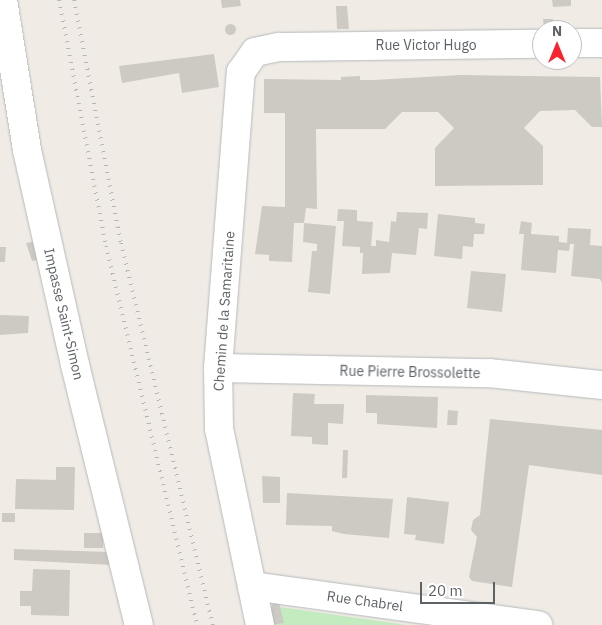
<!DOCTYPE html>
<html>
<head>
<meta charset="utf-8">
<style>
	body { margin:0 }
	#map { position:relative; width:602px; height:625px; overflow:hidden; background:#f0ece5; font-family:"IBM Plex Sans",sans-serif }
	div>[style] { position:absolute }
	.green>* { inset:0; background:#c4eabf }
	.building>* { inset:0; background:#cdc9c3 }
	.round { border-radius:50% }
	.roads { filter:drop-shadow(0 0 1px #b5b9bd) drop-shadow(0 0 1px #b5b9bd) }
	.street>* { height:28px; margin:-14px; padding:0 14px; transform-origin:14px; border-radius:14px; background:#fff }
	.rail>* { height:4px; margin-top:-2px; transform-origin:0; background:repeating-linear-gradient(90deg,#b4b5b6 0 1px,transparent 0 7px) }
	span { translate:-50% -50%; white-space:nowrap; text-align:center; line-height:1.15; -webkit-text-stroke:5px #fff; paint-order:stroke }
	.street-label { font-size:14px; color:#5c6266 }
	.north { position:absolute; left:532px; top:20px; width:50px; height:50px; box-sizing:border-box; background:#fff; border:1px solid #bec0c2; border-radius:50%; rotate:0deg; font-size:14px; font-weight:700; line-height:20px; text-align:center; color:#5c6266 }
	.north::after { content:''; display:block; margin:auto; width:18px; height:22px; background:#f8232d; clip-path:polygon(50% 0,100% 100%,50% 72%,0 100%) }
	.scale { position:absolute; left:420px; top:582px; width:75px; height:22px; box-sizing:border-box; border:2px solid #5c6266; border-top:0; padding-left:6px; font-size:15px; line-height:18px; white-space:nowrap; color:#5c6266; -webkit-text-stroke:4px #fff; paint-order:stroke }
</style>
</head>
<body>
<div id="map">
	<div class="green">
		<div style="clip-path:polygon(273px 606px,407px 625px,270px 625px)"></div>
	</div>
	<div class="building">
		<div style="clip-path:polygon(221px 0,240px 0,241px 6px,222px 8px)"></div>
		<div style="clip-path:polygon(552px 0,571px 0,571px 6px,553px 7px)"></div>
		<div style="clip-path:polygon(336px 6px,347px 6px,349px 29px,337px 29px)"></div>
		<div style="clip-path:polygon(543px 19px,553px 19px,553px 27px,544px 28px)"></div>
		<div class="round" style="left:224.5px;top:23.5px;width:11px;height:11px"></div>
		<div style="clip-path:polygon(214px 54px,219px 87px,182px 93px,179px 73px,122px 83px,119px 66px)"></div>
		<div style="clip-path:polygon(460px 75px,600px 77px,602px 127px,592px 127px,575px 110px,540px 111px,524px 128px,543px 146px,543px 185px,435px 186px,435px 148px,454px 128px,438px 112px,402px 112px,385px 129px,316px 129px,317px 209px,306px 208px,304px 223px,294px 223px,292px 262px,269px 261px,269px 255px,255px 254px,262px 206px,285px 207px,285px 113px,264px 113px,264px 79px,341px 80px,341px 77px,360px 76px,360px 80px,374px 80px)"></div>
		<div style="clip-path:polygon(338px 209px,357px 210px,357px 221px,373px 222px,371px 246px,376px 246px,376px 240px,389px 242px,391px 221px,396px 222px,397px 212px,428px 213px,427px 229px,419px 228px,416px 255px,392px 253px,390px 273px,362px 274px,363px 253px,360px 253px,360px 247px,342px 246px,344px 221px,337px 221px)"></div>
		<div style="clip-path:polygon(438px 214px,475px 218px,475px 223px,485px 224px,484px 234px,474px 234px,473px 247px,463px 246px,462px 259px,434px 256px)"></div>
		<div style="clip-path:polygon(521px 221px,532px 223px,531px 234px,559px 236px,559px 242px,567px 243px,568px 228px,591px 229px,590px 245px,602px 246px,602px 283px,600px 279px,571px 276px,574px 244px,570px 244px,569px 251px,558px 250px,556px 273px,521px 270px,524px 234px,519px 234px)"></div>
		<div style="clip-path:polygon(304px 223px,336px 226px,330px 294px,308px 292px,312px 251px,317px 251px,317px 244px,303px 242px)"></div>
		<div style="clip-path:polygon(38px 241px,42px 259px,32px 261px,26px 243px)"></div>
		<div style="clip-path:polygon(0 247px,6px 247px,5px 262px,0 262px)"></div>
		<div style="clip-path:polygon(471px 271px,506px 274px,502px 312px,467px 308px)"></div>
		<div style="clip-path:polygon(0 315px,29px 316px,28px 333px,0 335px)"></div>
		<div style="clip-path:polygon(293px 393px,315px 394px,314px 404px,344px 404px,343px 424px,328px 423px,328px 445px,312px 444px,312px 437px,291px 436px)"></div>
		<div style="clip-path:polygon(366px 395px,438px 397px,437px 428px,377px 424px,377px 413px,366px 413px)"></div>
		<div style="clip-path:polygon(448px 410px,458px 411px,457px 425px,447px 425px)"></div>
		<div style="clip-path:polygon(490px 419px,602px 430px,602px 475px,529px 465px,512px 587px,472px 581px,469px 577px,477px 537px,471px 530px,473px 520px,480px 515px)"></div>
		<div style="clip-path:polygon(343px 450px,348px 450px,347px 478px,342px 478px)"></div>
		<div style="clip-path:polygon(56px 467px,75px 467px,74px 510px,15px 509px,16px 479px,56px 480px)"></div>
		<div style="clip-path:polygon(262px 476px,280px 477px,280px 503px,263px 503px)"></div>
		<div style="clip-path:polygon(287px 493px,393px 499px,389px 538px,344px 534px,332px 531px,332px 526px,286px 525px)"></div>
		<div style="clip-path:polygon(407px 497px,449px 502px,444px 544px,415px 540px,416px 535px,404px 534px)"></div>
		<div style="clip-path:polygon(2px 513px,15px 513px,15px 522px,2px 522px)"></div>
		<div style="clip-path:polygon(84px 533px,103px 533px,103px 548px,84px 548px)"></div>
		<div style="clip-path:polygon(14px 549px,110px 552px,113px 565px,14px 560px)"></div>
		<div style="clip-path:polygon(33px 569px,70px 570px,69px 616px,31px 615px,31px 606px,20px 606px,20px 591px,32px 591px)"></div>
		<div style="clip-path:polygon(274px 602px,279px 603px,284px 623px,270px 625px,267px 614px)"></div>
	</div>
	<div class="roads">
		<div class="street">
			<div style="left:3px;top:0;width:152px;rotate:80.9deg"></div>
			<div style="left:27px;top:150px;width:220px;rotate:77.4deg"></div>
			<div style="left:75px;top:365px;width:268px;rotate:76.2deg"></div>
			<div style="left:572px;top:43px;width:30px"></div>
			<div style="left:218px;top:368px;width:271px;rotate:1.1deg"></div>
			<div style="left:489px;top:373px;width:114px;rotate:6.1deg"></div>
			<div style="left:252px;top:586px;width:289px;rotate:7.8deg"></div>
			<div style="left:260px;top:625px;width:200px;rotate:-101.8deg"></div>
			<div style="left:219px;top:429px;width:61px;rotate:-90.9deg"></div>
			<div style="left:218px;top:368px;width:297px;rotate:-85.6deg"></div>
			<div style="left:241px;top:72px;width:24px;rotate:-55deg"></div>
			<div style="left:255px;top:52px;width:25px;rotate:-12deg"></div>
			<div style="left:279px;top:47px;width:263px;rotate:-0.7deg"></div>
		</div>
	</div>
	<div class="rail">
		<div style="left:59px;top:0;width:250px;rotate:79.2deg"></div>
		<div style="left:106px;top:246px;width:390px;rotate:76.5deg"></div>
		<div style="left:74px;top:0;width:248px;rotate:79.1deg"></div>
		<div style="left:121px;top:243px;width:393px;rotate:76.5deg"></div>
	</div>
	<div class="street-label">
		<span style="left:426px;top:45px">Rue Victor Hugo</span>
		<span style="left:224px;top:311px;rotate:-86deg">Chemin de la Samaritaine</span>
		<span style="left:64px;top:314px;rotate:77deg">Impasse Saint-Simon</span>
		<span style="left:410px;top:372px;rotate:1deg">Rue Pierre Brossolette</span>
		<span style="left:365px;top:601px;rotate:8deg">Rue Chabrel</span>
	</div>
	<div class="north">N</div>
	<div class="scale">20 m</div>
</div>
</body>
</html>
